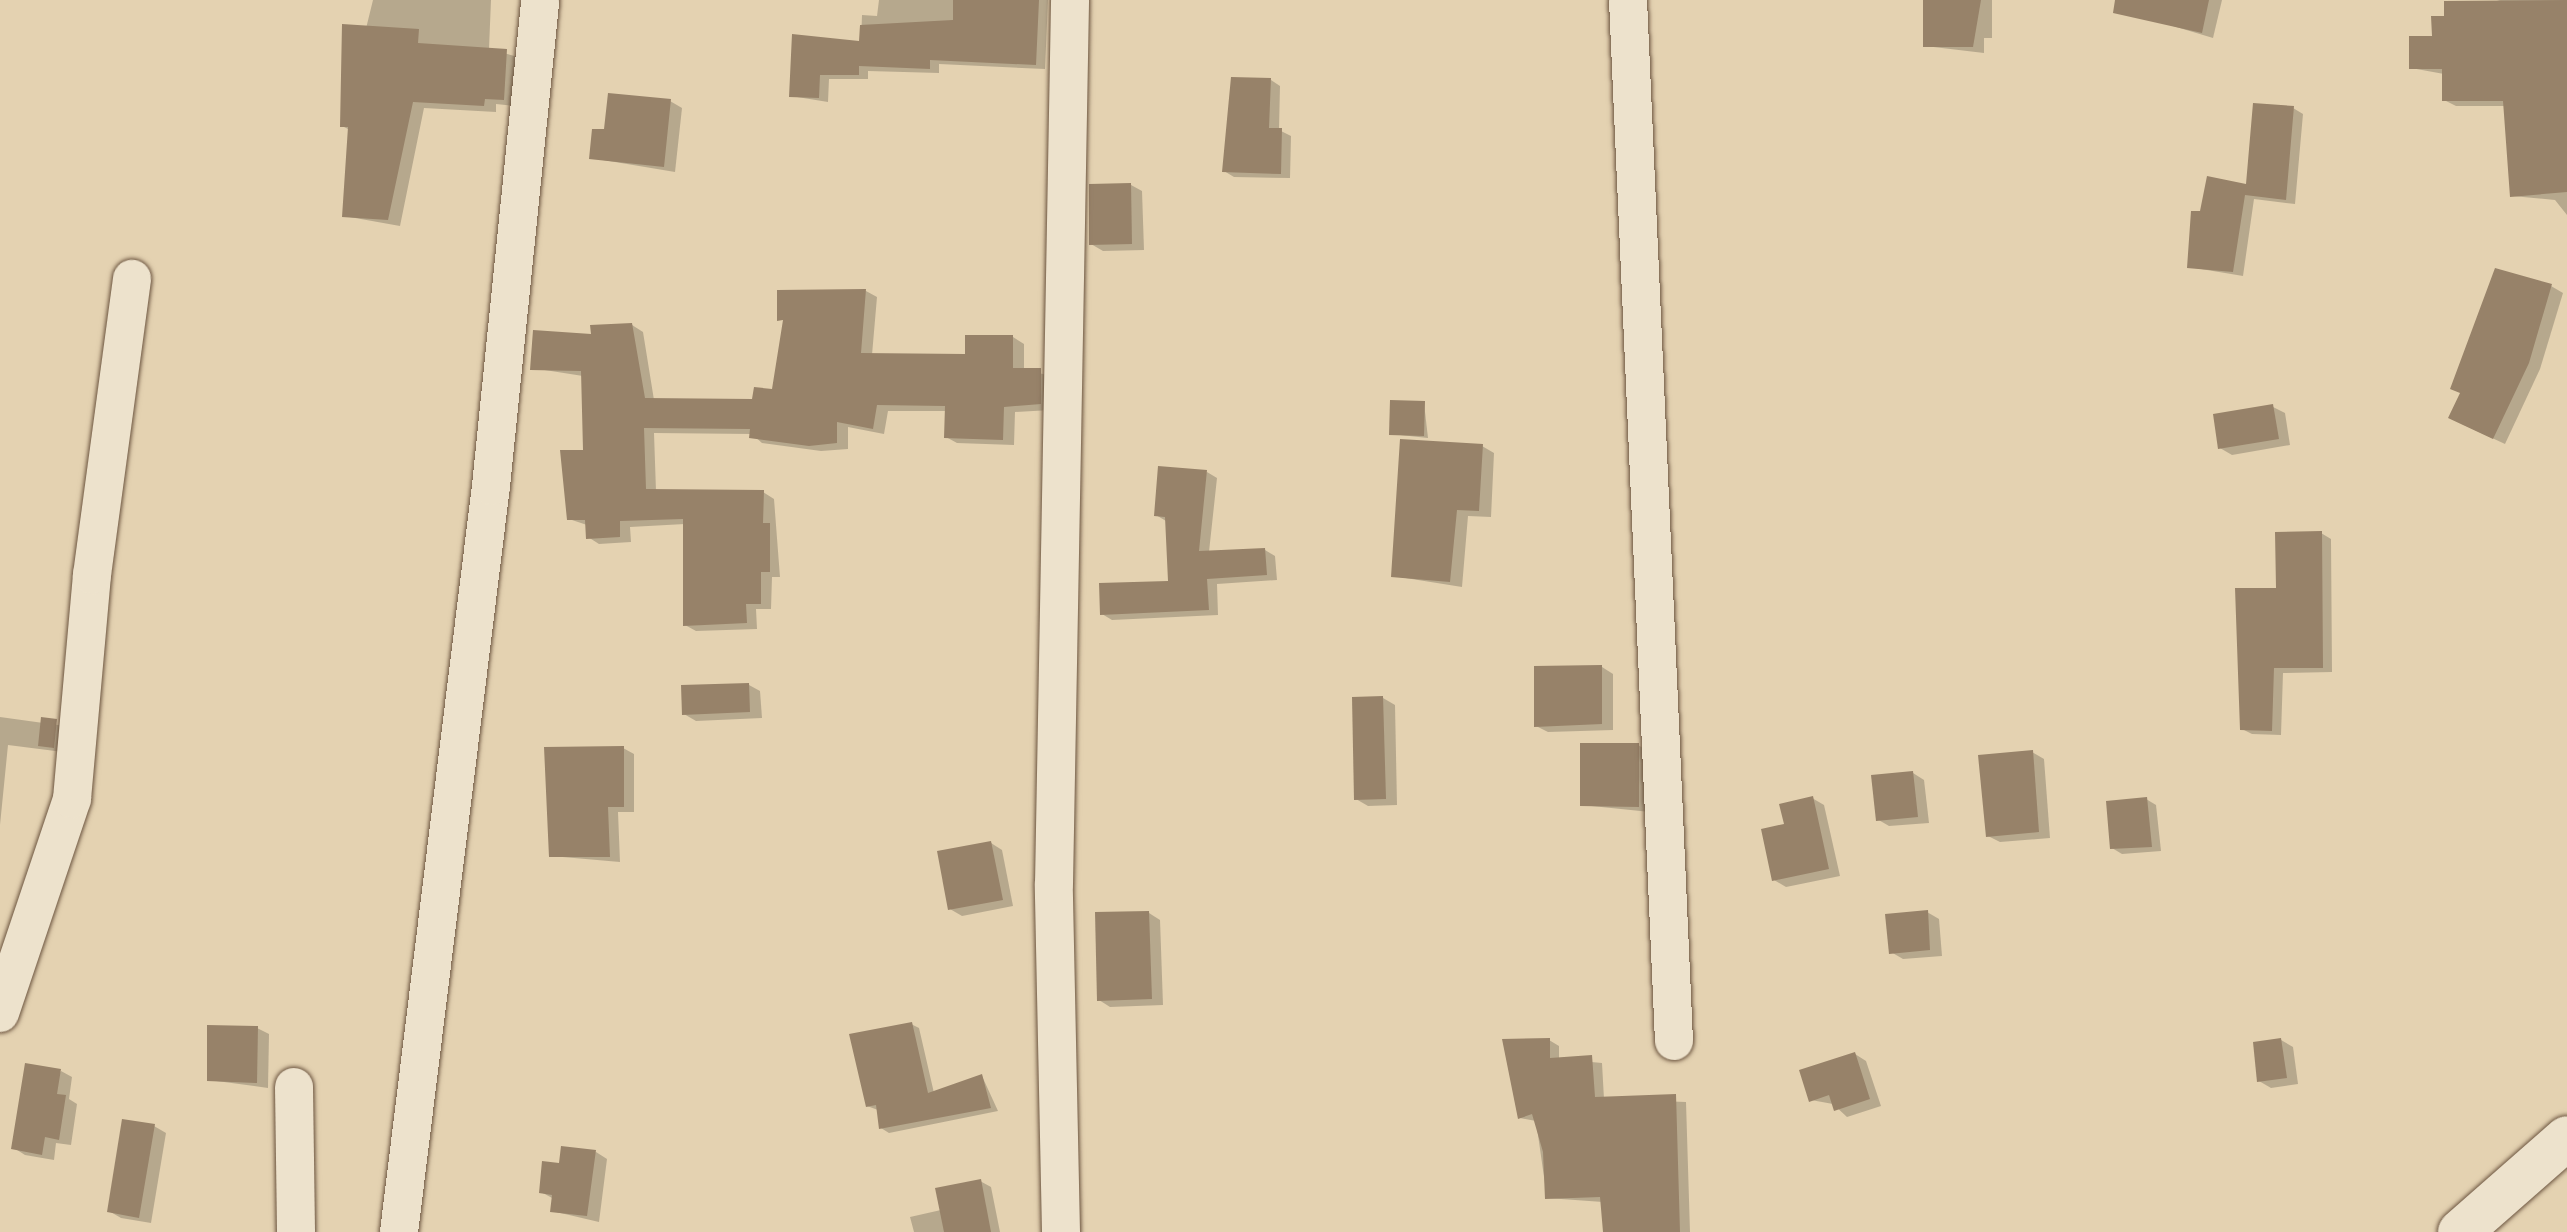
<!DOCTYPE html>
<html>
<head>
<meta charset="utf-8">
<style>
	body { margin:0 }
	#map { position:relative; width:2567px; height:1232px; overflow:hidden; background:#e4d2b1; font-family:"IM FELL Great Primer",serif }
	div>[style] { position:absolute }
	.shadow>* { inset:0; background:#0003 }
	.building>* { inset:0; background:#978269 }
	.roads { filter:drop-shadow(0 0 2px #6c5540) drop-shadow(0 0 2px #6c5540) }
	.street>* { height:38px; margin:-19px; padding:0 19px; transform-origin:19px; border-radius:19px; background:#ede2cc }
	.secondary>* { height:44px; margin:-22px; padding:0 22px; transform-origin:22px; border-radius:22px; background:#ede2cc }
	span { translate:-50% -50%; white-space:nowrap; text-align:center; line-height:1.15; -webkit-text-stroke:7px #ede2cc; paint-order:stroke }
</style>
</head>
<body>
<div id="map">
	<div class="shadow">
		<div style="clip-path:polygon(373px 0,491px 0,489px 49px,518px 57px,515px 106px,496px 104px,496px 112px,424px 108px,400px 226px,344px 216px,350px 130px,342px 126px)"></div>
		<div style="clip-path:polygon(879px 0,1048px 0,1045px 69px,939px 64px,939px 73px,868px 71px,868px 79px,829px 79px,828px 102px,791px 96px,861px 43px,862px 15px,877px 16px)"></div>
		<div style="clip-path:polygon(1925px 0,1992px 0,1992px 38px,1984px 38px,1984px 53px,1925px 46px)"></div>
		<div style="clip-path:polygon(2168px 0,2222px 0,2213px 38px,2163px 23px)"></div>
		<div style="clip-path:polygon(2500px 0,2567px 0,2567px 215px,2555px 200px,2512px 196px,2505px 106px,2456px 106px,2444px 100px,2444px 74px,2411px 68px,2446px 18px)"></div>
		<div style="clip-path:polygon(1271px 80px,1280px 86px,1279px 130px,1291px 136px,1290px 178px,1234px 177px,1224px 171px)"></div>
		<div style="clip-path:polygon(670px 101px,682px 108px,675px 172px,591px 158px,606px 131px)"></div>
		<div style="clip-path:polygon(2293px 108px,2303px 114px,2295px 204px,2254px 199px,2243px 276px,2189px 267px,2202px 213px,2248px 186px)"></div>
		<div style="clip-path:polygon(1131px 185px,1142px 191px,1144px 250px,1103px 251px,1091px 244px)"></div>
		<div style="clip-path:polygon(2551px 286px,2563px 293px,2540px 369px,2505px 444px,2462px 424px)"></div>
		<div style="clip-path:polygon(866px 291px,877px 297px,872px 355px,967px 356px,1013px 337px,1024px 344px,1024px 370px,1052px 376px,1051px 410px,1015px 412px,1014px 445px,957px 443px,946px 437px,947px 411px,888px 411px,884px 434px,848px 427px,848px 449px,821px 451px,762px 443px,752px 434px,654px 433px,656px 491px,763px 492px,774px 499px,780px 577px,772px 577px,771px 609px,756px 609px,757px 629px,696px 631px,685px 625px,685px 524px,630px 527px,631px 542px,599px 544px,588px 537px,587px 525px,569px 519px,585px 452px,583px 376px,532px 368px,632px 325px,643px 332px,654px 400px,754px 401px,774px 391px,785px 323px,779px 292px)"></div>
		<div style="clip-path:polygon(1424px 403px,1428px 438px,1391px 434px)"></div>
		<div style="clip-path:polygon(2273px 407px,2285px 413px,2290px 445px,2232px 455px,2220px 448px)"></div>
		<div style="clip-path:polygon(1482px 446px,1494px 453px,1491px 517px,1468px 516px,1462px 587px,1393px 576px)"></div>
		<div style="clip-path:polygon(1207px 472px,1217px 478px,1209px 552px,1265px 550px,1275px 556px,1277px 580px,1217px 584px,1218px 615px,1112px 620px,1102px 614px,1170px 583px,1166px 521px,1156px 515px)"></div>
		<div style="clip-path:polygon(2321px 533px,2331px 539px,2332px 672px,2283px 673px,2281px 735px,2252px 734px,2242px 729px,2278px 590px)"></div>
		<div style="clip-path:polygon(1602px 667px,1613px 674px,1613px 730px,1548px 732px,1536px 726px)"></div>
		<div style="clip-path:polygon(749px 685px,760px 691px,762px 718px,696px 721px,684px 714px)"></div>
		<div style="clip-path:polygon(1383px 698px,1395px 705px,1397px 805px,1368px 806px,1356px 799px)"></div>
		<div style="clip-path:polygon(0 717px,65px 726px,63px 752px,8px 745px,0 825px)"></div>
		<div style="clip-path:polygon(1638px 745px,1650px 752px,1650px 812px,1582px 805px)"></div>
		<div style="clip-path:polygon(623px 748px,634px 754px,634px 812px,618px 812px,620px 862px,551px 856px)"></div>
		<div style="clip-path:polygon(2032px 752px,2044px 759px,2050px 838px,2000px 842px,1988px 836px)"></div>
		<div style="clip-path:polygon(1913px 773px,1924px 780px,1929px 823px,1889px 826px,1877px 819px)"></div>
		<div style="clip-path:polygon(1812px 798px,1824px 805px,1840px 876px,1786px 887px,1774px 880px,1786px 826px)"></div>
		<div style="clip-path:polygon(2146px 799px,2156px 805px,2161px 851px,2122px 854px,2112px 848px)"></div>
		<div style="clip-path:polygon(991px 843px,1002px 850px,1013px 906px,962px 916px,950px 909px)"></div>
		<div style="clip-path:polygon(1927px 912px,1939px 919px,1942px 956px,1903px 959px,1891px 952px)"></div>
		<div style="clip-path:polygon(1149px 913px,1160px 920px,1163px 1005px,1110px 1007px,1099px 1000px)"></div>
		<div style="clip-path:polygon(911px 1024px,919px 1028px,934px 1093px,982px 1076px,998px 1111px,889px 1133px,881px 1128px,878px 1110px,867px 1106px)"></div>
		<div style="clip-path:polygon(257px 1028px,269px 1034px,268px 1088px,209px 1080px)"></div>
		<div style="clip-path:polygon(1549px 1040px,1559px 1046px,1559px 1059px,1602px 1063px,1604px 1099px,1686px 1102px,1690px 1232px,1605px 1232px,1603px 1202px,1547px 1198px,1536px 1121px,1520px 1118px)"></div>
		<div style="clip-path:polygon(2281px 1040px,2293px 1047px,2298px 1084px,2271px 1088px,2259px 1081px)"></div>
		<div style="clip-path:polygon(1855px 1054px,1866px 1061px,1881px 1106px,1847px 1117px,1833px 1104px,1811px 1100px)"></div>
		<div style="clip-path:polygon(61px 1071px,72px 1077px,69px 1099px,77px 1104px,71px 1145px,56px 1143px,54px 1160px,25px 1155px,14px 1148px)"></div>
		<div style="clip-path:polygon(154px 1126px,166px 1133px,151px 1223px,121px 1218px,109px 1211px)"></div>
		<div style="clip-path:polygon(596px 1152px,607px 1159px,599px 1222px,552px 1211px,554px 1199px,541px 1192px,561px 1165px)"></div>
		<div style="clip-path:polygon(980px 1181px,991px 1187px,1000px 1232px,914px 1232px,910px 1217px,941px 1210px)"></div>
	</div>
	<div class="building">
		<div style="clip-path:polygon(953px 0,1039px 0,1036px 65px,930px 60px,930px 69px,859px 66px,859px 75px,820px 75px,819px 98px,789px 97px,792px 34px,859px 41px,860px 25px,953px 20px)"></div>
		<div style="clip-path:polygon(1923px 0,1981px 0,1973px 47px,1923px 47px)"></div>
		<div style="clip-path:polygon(2115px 0,2209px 0,2202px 33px,2113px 13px)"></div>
		<div style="clip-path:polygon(2567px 0,2567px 192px,2510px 197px,2503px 101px,2442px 101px,2442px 69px,2409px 69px,2409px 36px,2432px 36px,2431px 16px,2444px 16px,2444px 1px)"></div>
		<div style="clip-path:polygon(342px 24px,419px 29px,418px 43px,507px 49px,504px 100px,485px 99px,484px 106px,413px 102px,388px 220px,342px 217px,348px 127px,340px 127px)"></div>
		<div style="clip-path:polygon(1231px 77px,1271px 78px,1269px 128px,1282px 128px,1281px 174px,1222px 172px)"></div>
		<div style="clip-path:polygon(608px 93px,671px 99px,664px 167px,589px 159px,592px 129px,604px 129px)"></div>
		<div style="clip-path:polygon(2253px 103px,2294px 106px,2286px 200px,2245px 195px,2233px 272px,2187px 268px,2191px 211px,2200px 211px,2207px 176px,2246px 184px)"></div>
		<div style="clip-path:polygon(1131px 183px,1132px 244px,1089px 245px,1089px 184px)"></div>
		<div style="clip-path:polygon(2495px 268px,2552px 284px,2529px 363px,2493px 439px,2448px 418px,2460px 393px,2450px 389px)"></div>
		<div style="clip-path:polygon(866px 289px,861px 353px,965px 354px,965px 335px,1013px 335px,1013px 368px,1041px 368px,1041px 404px,1004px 407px,1003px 440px,944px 438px,945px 406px,877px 405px,873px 429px,837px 422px,837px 443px,809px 446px,749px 438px,750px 429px,644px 428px,646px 489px,764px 490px,763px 523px,770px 523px,770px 572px,761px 572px,761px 604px,746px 604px,747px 623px,683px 626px,683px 519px,620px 521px,620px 537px,586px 539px,585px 520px,567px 520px,560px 450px,583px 450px,581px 371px,530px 370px,533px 330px,591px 334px,590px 325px,632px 323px,645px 398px,752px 399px,754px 387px,772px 389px,783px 320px,777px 321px,777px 290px)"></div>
		<div style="clip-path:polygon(1390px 400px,1425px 401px,1424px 436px,1389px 435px)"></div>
		<div style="clip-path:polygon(2273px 404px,2279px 439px,2218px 449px,2213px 414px)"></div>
		<div style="clip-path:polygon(1400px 439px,1483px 444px,1479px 511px,1457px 510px,1450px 582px,1391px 577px)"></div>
		<div style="clip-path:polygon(1158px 466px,1207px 470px,1199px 551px,1265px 548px,1267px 575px,1207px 579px,1209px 610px,1100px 615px,1099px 583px,1168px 581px,1165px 517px,1154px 516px)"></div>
		<div style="clip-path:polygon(2322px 531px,2323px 668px,2274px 668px,2272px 731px,2240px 730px,2235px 588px,2276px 588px,2275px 532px)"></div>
		<div style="clip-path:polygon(1602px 665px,1602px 724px,1534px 727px,1534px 666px)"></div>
		<div style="clip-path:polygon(749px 683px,750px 712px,682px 715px,681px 685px)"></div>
		<div style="clip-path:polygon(1383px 696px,1386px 799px,1354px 800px,1352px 697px)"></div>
		<div style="clip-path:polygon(41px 717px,57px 719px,54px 748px,38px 746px)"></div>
		<div style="clip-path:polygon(1580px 743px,1639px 743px,1639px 807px,1580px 806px)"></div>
		<div style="clip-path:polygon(624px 746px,624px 807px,608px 807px,610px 857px,549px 857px,544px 747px)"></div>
		<div style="clip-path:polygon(2033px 750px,2039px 832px,1986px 837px,1978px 755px)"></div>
		<div style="clip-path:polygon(1913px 771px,1918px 817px,1876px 821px,1871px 775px)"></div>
		<div style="clip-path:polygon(1813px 796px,1829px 869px,1772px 881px,1761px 829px,1784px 824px,1779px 804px)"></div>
		<div style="clip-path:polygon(2147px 797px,2152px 847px,2110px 849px,2106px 801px)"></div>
		<div style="clip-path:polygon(991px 841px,1003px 900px,948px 910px,937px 851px)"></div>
		<div style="clip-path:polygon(1928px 910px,1930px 950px,1889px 954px,1885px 914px)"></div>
		<div style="clip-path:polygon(1149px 911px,1152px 999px,1097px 1001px,1095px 912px)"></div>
		<div style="clip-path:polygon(912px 1022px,928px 1093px,982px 1074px,991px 1108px,879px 1129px,876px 1105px,866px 1107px,849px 1034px)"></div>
		<div style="clip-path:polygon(207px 1025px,258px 1026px,257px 1083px,207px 1081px)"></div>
		<div style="clip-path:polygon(1550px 1038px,1550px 1058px,1592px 1055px,1595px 1097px,1676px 1094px,1680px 1232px,1603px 1232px,1600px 1197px,1545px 1199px,1543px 1152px,1532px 1114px,1518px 1119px,1502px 1039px)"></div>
		<div style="clip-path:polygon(2281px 1038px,2287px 1078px,2257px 1082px,2253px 1042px)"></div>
		<div style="clip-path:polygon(1855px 1052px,1870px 1099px,1834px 1111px,1829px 1095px,1809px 1102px,1799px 1070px)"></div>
		<div style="clip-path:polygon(25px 1063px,61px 1069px,57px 1094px,66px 1095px,59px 1140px,45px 1137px,42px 1155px,11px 1149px)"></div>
		<div style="clip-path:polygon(122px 1119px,155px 1124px,139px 1218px,107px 1212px)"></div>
		<div style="clip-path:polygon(561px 1146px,596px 1150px,587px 1216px,550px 1212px,552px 1195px,539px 1193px,542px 1161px,559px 1163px)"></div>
		<div style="clip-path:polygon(981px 1179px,991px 1232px,944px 1232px,935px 1188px)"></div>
	</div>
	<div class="roads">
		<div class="street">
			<div style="left:1628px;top:0;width:1042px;rotate:87.47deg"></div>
			<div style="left:0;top:1013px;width:226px;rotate:-71.4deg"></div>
			<div style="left:72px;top:799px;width:225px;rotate:-84.9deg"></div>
			<div style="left:92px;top:575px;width:299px;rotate:-82.3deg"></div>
			<div style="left:294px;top:1087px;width:145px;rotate:89.2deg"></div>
			<div style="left:399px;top:1232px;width:752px;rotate:-82.97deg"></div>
			<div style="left:491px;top:486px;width:488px;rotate:-84.2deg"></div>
			<div style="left:1061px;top:1232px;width:348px;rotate:-91.2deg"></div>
			<div style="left:1054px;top:884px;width:884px;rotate:-88.96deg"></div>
		</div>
		<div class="secondary">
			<div style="left:2460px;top:1232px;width:142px;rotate:-41.3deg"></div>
		</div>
	</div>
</div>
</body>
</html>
